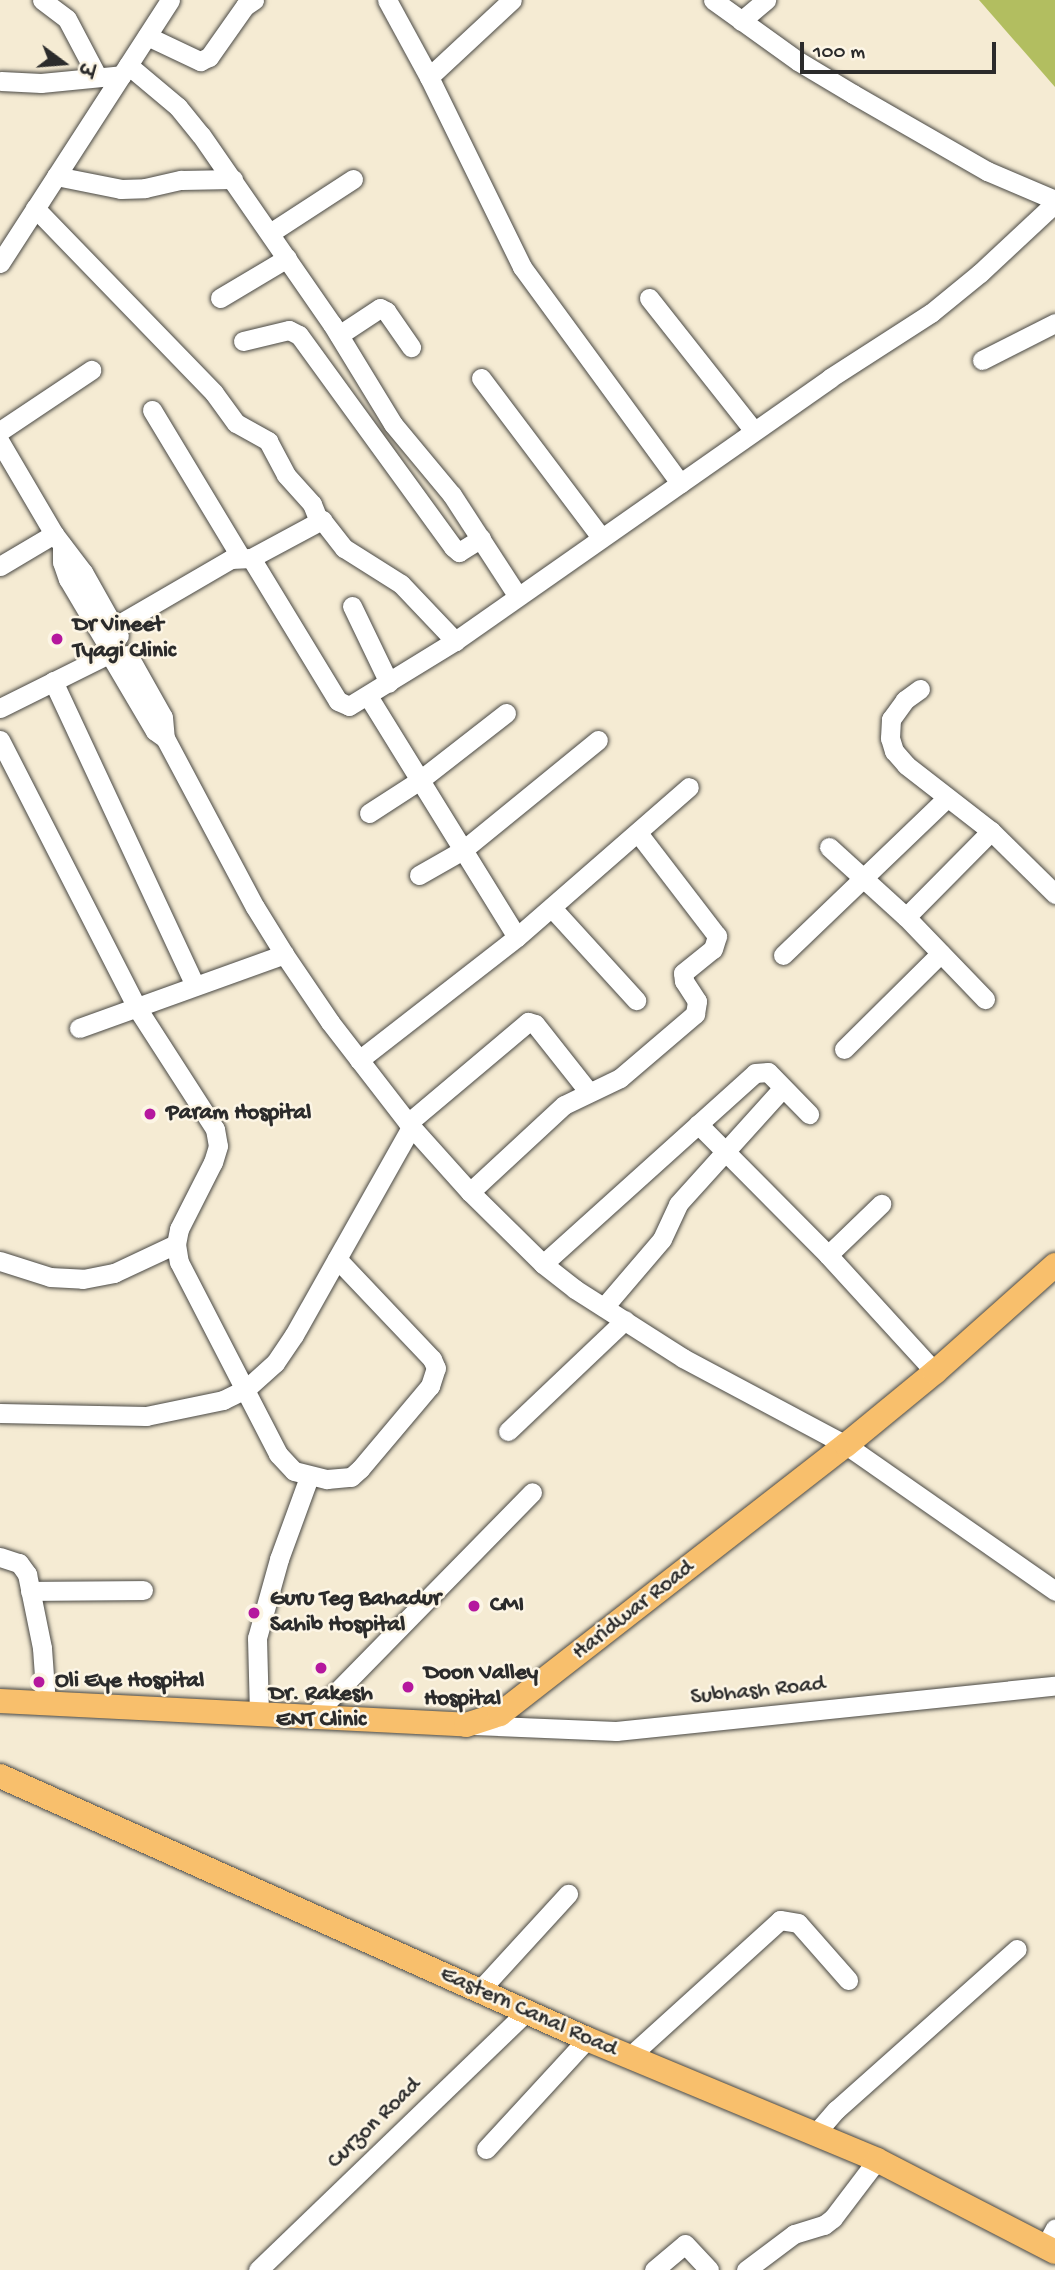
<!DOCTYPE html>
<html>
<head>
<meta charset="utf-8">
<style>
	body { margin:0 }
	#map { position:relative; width:1055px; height:2270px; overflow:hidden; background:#f5ebd3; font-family:"Gochi Hand","Playpen Sans Deva",sans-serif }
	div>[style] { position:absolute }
	.green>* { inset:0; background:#b2be60 }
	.roads { filter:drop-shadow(0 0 2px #494844) drop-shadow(0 0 2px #494844) }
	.minor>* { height:19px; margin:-9.5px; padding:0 9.5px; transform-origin:9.5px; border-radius:9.5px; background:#fff }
	.major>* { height:24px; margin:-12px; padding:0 12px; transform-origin:12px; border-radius:12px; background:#f8bf6c }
	.dots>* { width:19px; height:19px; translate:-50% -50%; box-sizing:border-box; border:4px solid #fcf5e5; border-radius:50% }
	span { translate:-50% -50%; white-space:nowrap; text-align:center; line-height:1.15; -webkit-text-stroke:5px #fcf5e5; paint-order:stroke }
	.poi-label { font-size:23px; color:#2b2b2b; font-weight:700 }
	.left { translate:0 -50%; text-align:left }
	.street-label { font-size:23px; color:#2b2b2b }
	.north { position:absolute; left:28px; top:28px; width:70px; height:70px; -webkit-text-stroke:5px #fcf5e5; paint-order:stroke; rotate:106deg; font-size:19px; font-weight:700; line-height:28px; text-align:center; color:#2b2b2b }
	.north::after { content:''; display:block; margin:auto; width:24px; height:32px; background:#2b2b2b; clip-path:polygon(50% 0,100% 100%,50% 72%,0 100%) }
	.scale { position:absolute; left:800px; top:42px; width:196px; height:32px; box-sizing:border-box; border:4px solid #2b2b2b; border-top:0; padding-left:9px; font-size:21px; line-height:24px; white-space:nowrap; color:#2b2b2b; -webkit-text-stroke:5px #fcf5e5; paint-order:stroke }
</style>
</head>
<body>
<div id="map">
	<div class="green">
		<div style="clip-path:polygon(979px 0,1055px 0,1055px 87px)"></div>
	</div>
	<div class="roads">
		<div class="minor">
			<div style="left:42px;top:0;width:31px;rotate:37deg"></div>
			<div style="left:67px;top:19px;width:64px;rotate:62.2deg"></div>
			<div style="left:387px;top:0;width:88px;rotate:61.4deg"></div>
			<div style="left:429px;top:77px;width:212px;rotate:63.9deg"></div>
			<div style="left:522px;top:267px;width:268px;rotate:53.8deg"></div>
			<div style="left:713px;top:0;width:105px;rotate:35.7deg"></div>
			<div style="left:798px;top:61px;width:64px;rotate:31deg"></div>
			<div style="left:853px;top:94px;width:155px;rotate:29.9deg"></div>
			<div style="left:987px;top:171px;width:74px;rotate:23.1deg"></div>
			<div style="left:741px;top:21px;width:33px;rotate:-40deg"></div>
			<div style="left:147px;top:36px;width:59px;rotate:25.3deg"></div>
			<div style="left:200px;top:61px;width:10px;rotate:-24deg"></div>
			<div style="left:209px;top:57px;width:62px;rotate:-54.8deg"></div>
			<div style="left:245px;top:6px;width:11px;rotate:-34deg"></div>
			<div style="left:128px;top:65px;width:65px;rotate:40deg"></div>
			<div style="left:178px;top:107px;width:36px;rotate:51deg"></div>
			<div style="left:201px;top:135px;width:230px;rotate:55.3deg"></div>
			<div style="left:332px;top:324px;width:117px;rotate:58.6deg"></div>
			<div style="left:393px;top:424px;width:92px;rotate:50.3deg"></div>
			<div style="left:452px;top:495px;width:119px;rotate:57deg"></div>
			<div style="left:429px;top:77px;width:113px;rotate:-42.9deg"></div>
			<div style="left:1px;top:81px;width:40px;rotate:2.9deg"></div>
			<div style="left:41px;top:83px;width:81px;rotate:-5.6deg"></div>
			<div style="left:56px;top:176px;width:66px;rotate:11.3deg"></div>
			<div style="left:121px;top:189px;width:24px;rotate:-2deg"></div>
			<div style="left:145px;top:188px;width:37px;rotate:-13deg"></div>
			<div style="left:181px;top:180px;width:52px;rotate:-1.1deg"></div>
			<div style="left:35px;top:208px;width:257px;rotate:45.9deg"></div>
			<div style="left:214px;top:393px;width:37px;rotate:54deg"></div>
			<div style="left:236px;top:423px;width:37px;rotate:29deg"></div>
			<div style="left:268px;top:441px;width:38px;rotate:62deg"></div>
			<div style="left:286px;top:475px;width:39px;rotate:48deg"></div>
			<div style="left:312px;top:504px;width:18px;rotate:68deg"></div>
			<div style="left:270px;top:233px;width:99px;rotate:-33deg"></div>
			<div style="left:0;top:263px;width:313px;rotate:-57.1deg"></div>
			<div style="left:220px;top:298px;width:78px;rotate:-30.8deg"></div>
			<div style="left:649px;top:298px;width:169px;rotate:51.7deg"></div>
			<div style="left:339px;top:335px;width:49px;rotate:-33.4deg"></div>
			<div style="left:380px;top:308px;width:7px;rotate:27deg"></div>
			<div style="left:386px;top:311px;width:44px;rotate:55.2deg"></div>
			<div style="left:243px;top:341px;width:47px;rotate:-13.4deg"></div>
			<div style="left:289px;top:330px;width:11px;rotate:27deg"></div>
			<div style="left:299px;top:335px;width:262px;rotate:54deg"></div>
			<div style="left:453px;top:547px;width:8px;rotate:40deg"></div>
			<div style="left:459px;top:552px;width:26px;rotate:-32deg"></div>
			<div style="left:982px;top:360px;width:82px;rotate:-26.9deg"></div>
			<div style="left:481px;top:378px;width:199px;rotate:53deg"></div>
			<div style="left:152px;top:410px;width:170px;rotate:58.9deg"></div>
			<div style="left:0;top:431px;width:110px;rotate:-33.8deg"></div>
			<div style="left:0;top:442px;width:107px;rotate:59.6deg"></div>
			<div style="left:54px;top:534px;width:48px;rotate:52.7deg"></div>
			<div style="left:83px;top:572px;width:73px;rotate:60.6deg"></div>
			<div style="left:62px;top:545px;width:17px;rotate:90deg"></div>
			<div style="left:62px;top:562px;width:18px;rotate:71deg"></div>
			<div style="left:68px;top:579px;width:74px;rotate:59.3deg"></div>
			<div style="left:251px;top:558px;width:81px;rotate:-28.2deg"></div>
			<div style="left:322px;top:520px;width:36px;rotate:52deg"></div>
			<div style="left:344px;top:548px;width:67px;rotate:32.3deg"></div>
			<div style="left:401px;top:584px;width:79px;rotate:46.5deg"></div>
			<div style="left:0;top:566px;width:63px;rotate:-30.7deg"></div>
			<div style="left:352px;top:606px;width:85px;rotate:64.3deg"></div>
			<div style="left:114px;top:627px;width:135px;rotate:-30.2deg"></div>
			<div style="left:231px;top:559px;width:20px;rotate:-3deg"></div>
			<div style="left:251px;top:558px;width:167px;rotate:58.7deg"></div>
			<div style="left:338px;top:701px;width:12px;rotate:24deg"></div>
			<div style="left:349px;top:706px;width:124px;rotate:-31.5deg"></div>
			<div style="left:455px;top:641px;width:458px;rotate:-35deg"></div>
			<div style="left:830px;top:378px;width:120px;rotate:-32.8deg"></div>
			<div style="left:931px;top:313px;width:63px;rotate:-39.2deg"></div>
			<div style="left:980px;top:273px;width:103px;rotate:-43deg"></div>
			<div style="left:128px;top:655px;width:71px;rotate:60.6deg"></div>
			<div style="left:163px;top:717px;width:21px;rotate:85deg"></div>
			<div style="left:165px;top:738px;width:191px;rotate:62deg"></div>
			<div style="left:255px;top:907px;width:55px;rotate:58.3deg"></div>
			<div style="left:284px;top:954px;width:82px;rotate:55.9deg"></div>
			<div style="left:330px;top:1022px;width:128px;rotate:52.3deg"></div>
			<div style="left:408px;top:1123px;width:93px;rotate:48.1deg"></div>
			<div style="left:470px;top:1192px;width:103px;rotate:44.6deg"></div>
			<div style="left:543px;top:1264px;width:41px;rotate:38deg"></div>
			<div style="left:575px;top:1289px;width:128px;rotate:32.6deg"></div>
			<div style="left:683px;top:1358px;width:185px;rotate:28.1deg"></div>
			<div style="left:846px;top:1445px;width:255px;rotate:34.9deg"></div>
			<div style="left:113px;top:660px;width:82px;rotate:59.4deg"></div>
			<div style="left:155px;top:731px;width:12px;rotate:35deg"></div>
			<div style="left:53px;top:681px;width:334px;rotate:65deg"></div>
			<div style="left:920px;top:689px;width:19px;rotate:144deg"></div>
			<div style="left:905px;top:700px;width:24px;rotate:126deg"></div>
			<div style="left:891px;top:719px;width:19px;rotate:93deg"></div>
			<div style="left:890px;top:738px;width:14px;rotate:73deg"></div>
			<div style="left:894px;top:751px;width:18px;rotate:49deg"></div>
			<div style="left:906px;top:765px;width:108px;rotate:37.8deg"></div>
			<div style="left:991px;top:831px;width:90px;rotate:44.5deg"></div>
			<div style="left:368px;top:696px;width:283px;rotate:58.3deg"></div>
			<div style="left:0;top:708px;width:119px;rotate:-26.4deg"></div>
			<div style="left:0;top:740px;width:301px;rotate:62.9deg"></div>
			<div style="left:137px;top:1008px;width:144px;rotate:57.2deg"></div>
			<div style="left:215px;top:1129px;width:17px;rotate:80deg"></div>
			<div style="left:218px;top:1146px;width:17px;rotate:107deg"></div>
			<div style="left:213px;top:1162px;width:75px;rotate:116.9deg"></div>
			<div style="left:179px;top:1229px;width:15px;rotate:101deg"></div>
			<div style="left:176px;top:1244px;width:18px;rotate:81deg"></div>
			<div style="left:179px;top:1262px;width:216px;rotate:62.7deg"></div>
			<div style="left:278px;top:1454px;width:23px;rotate:47deg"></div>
			<div style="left:294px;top:1471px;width:34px;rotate:14deg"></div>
			<div style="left:327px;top:1479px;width:24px;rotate:-5deg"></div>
			<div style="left:351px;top:1477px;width:12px;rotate:-42deg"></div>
			<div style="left:360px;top:1469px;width:109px;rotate:-49.9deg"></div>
			<div style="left:430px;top:1386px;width:19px;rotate:-72deg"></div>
			<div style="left:436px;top:1368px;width:10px;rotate:-114deg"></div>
			<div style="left:432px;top:1359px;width:138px;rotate:-133.5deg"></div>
			<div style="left:369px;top:813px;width:61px;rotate:-32.9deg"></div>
			<div style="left:420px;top:780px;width:109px;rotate:-37.9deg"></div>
			<div style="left:829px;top:847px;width:104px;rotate:42.3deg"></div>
			<div style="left:906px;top:917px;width:114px;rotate:46.1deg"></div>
			<div style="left:419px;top:875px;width:51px;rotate:-29.6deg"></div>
			<div style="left:463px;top:850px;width:174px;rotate:-39.2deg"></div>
			<div style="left:552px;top:908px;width:125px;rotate:47.6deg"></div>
			<div style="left:906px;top:917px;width:121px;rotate:-45.3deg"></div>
			<div style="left:783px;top:955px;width:227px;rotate:-43.8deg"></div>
			<div style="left:79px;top:1028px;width:218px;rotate:-19.8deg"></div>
			<div style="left:844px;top:1049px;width:136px;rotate:-44.7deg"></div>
			<div style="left:359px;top:1060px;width:200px;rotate:-37.9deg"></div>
			<div style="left:517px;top:937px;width:228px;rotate:-41.1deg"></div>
			<div style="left:408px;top:1123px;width:157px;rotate:-40.1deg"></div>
			<div style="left:528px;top:1022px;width:7px;rotate:16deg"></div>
			<div style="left:535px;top:1024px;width:85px;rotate:51.7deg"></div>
			<div style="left:698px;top:1124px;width:185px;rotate:45.2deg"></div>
			<div style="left:828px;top:1255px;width:159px;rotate:47.6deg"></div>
			<div style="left:470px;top:1192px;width:128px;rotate:-42.8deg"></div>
			<div style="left:564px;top:1105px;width:62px;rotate:-25.7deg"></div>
			<div style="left:620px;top:1078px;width:99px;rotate:-40.5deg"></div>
			<div style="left:695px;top:1014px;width:13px;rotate:-81deg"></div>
			<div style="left:697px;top:1001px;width:24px;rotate:-123deg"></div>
			<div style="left:684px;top:981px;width:8px;rotate:-97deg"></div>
			<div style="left:683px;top:973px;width:38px;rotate:-39deg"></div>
			<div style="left:713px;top:949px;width:14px;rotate:-73deg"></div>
			<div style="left:717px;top:936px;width:130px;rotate:-127.5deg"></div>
			<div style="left:828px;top:1255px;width:74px;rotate:-43.9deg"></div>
			<div style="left:0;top:1261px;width:52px;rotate:17.7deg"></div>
			<div style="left:50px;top:1277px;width:33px;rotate:3deg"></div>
			<div style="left:83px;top:1279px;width:32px;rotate:-11deg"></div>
			<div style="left:114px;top:1273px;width:68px;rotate:-25.1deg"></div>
			<div style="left:543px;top:1264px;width:285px;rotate:-42deg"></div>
			<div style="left:755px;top:1073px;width:13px;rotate:-4deg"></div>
			<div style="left:768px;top:1072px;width:59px;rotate:45.7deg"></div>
			<div style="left:604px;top:1307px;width:89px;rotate:-49.5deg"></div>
			<div style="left:662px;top:1239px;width:38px;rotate:-65deg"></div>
			<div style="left:678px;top:1204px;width:155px;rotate:-47.9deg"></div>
			<div style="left:0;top:1413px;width:146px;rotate:1.2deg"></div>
			<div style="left:146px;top:1416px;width:79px;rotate:-11.7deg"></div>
			<div style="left:223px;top:1400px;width:25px;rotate:-26deg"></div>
			<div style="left:246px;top:1389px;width:39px;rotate:-42deg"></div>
			<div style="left:275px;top:1363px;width:34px;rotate:-56deg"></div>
			<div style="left:294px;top:1335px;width:239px;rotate:-60.6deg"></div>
			<div style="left:508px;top:1431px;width:161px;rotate:-43.5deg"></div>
			<div style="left:0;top:1557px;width:20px;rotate:18deg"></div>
			<div style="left:19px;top:1563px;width:14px;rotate:54deg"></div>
			<div style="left:27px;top:1574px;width:76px;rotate:78.5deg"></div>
			<div style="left:42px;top:1648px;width:56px;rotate:85.9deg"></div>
			<div style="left:30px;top:1591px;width:113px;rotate:-0.5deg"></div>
			<div style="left:259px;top:1714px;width:76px;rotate:-91.5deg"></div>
			<div style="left:257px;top:1638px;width:82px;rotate:-74.4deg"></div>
			<div style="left:279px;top:1559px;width:87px;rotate:-69.9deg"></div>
			<div style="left:313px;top:1716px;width:313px;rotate:-45.6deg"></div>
			<div style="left:474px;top:1725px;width:142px;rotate:2.4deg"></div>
			<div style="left:616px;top:1731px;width:441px;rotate:-5.9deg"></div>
			<div style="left:479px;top:1991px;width:132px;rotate:-47.5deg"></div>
			<div style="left:629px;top:2057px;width:204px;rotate:-42.2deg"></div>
			<div style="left:780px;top:1920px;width:18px;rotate:9deg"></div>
			<div style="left:798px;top:1923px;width:76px;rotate:48.7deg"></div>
			<div style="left:815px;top:2134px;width:32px;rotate:-49deg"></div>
			<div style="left:836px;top:2110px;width:242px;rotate:-41.7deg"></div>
			<div style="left:486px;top:2149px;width:149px;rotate:-47.4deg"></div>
			<div style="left:1045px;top:2247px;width:21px;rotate:-62deg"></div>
			<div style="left:258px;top:2270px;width:372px;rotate:-43.9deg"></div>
			<div style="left:654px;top:2270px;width:40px;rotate:-40deg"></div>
			<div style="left:685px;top:2244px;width:35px;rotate:47deg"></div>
			<div style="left:746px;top:2270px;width:60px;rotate:-36.9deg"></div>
			<div style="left:794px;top:2234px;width:31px;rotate:-17deg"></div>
			<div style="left:824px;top:2225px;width:11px;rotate:-38deg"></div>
			<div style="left:833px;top:2218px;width:73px;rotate:-52.8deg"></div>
		</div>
		<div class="major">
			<div style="left:0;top:1701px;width:467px;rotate:2.9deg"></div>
			<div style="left:466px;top:1725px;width:36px;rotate:-18deg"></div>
			<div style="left:500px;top:1714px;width:438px;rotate:-37.9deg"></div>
			<div style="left:846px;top:1445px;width:115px;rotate:-39.4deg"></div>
			<div style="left:935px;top:1372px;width:161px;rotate:-41.7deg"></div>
			<div style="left:0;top:1776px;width:643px;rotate:24.13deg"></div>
			<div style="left:587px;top:2039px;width:314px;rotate:22.6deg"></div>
			<div style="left:877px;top:2160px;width:200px;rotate:27.3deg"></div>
		</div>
	</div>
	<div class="dots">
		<div style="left:57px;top:639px;background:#b5179e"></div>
		<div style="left:150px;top:1114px;background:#b5179e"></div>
		<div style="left:474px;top:1606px;background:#b5179e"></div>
		<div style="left:254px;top:1613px;background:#b5179e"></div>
		<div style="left:321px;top:1668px;background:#b5179e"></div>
		<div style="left:39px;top:1682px;background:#b5179e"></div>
		<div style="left:408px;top:1687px;background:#b5179e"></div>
	</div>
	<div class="poi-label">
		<span class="left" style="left:73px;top:639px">Dr Vineet<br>Tyagi Clinic</span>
		<span class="left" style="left:166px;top:1114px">Param Hospital</span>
		<span class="left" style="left:270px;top:1613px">Guru Teg Bahadur<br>Sahib Hospital</span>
		<span class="left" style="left:490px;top:1606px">CMI</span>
		<span class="left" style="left:424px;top:1687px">Doon Valley<br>Hospital</span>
		<span class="left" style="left:55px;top:1682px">Oli Eye Hospital</span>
		<span style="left:321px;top:1708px">Dr. Rakesh<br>ENT Clinic</span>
	</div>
	<div class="street-label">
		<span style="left:634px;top:1611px;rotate:-38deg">Haridwar Road</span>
		<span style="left:758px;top:1692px;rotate:-6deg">Subhash Road</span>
		<span style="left:528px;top:2013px;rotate:24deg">Eastern Canal Road</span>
		<span style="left:375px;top:2124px;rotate:-44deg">Curzon Road</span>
	</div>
	<div class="north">उ</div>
	<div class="scale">100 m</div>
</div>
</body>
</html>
